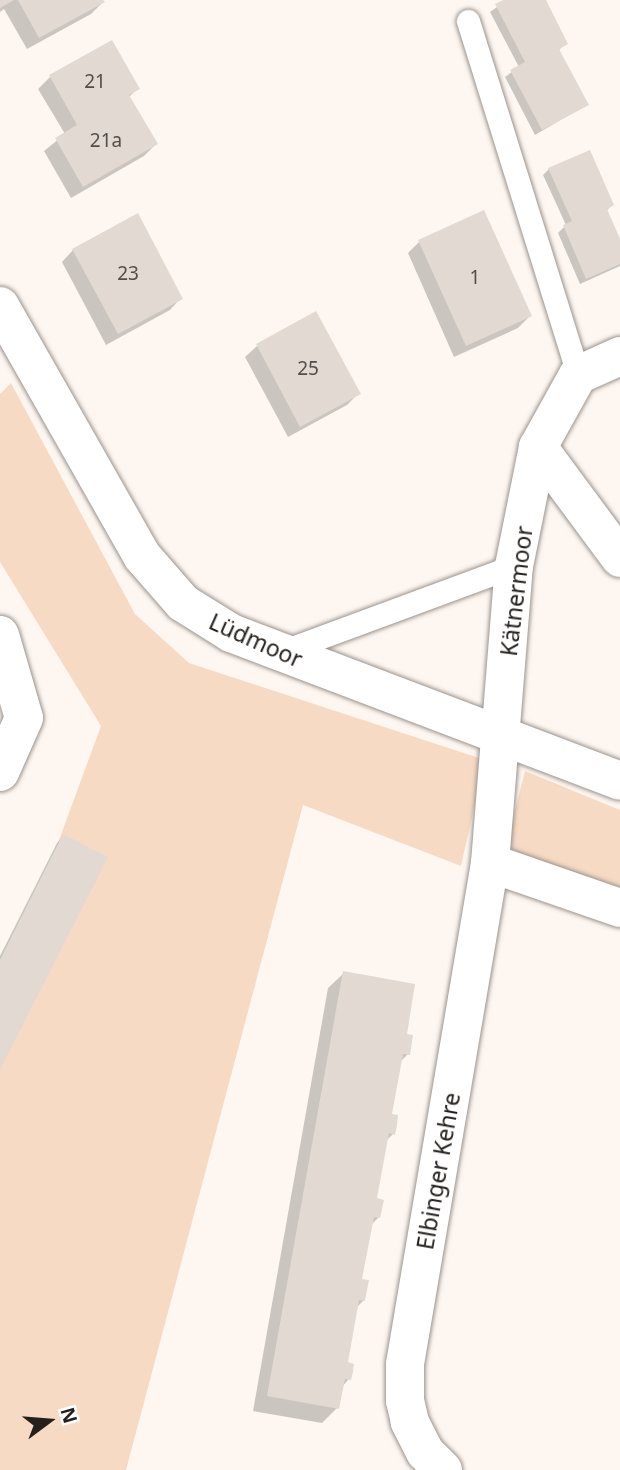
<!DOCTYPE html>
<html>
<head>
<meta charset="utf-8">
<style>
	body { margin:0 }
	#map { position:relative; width:620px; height:1470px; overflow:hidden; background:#fef7f1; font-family:"Noto Sans",sans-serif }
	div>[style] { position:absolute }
	.green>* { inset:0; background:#f7dac3 }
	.shadow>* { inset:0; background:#0003 }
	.building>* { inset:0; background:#e1d9d2 }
	.roads { filter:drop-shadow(0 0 2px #9b938d) drop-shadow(0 0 2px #9b938d) }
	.lane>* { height:23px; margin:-11.5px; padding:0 11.5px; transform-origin:11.5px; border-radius:11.5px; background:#fff }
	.street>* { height:38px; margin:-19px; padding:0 19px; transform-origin:19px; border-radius:19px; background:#fff }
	span { translate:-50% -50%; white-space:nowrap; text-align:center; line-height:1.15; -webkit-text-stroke:5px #fff; paint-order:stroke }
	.number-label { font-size:19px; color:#534e4b }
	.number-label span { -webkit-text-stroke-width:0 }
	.street-label { font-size:23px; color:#24201e }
	.north { position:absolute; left:14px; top:1386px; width:70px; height:70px; -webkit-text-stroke:5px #fff; paint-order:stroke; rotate:74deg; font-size:19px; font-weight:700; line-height:28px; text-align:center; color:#24201e }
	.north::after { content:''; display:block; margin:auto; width:24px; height:32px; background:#24201e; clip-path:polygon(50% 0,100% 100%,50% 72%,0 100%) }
</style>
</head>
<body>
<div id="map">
	<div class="green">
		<div style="clip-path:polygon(11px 383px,135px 614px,189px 663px,485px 760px,461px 866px,303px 805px,126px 1470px,0 1470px,0 1000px,101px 726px,0 562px,0 394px)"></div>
		<div style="clip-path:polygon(525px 771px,620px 810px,620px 887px,505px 850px)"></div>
	</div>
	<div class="shadow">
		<div style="clip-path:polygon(0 0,101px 0,103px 2px,91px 14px,27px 49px,4px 9px,0 12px)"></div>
		<div style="clip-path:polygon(507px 0,544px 0,566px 43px,558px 51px,586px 105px,535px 135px,505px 77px,519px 67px,490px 12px)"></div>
		<div style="clip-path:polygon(50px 77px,138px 88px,129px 97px,156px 144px,144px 156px,71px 198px,44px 151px,65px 134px,38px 89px)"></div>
		<div style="clip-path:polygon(549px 169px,612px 205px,606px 211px,620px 243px,620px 266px,580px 284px,558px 233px,566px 225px,543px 175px)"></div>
		<div style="clip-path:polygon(419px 242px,530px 316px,518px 328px,454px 357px,408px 253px)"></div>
		<div style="clip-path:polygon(73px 250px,181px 298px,170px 310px,106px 345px,62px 262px)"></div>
		<div style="clip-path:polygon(316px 314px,359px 393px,347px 405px,288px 437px,245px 357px,257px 346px)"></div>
		<div style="clip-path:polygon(64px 836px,0 1066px,0 956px,57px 843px)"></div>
		<div style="clip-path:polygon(344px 973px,405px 1035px,408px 1054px,399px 1063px,390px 1116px,393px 1134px,385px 1142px,375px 1200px,379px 1217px,371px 1225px,360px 1280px,364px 1300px,356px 1308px,346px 1364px,349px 1379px,341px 1388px,337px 1408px,322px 1423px,253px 1411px,328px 988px)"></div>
	</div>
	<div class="building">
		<div style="clip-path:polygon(0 0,14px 0,0 8px)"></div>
		<div style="clip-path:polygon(18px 0,103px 0,105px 2px,39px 38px)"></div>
		<div style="clip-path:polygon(503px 0,546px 0,568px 44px,559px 49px,589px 105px,542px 130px,510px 70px,525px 62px,495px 4px)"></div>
		<div style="clip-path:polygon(112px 40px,140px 89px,129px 95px,158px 144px,83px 187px,55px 138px,77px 125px,49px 75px)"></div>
		<div style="clip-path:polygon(590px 150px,614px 205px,607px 209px,620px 239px,620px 264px,586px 279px,563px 225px,572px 221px,548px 168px)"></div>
		<div style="clip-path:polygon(484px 210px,532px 316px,466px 346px,418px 240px)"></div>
		<div style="clip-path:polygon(138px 213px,183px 299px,118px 334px,72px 249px)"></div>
		<div style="clip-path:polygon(316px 311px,361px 394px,300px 427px,256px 344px)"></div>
		<div style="clip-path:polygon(63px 834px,108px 857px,0 1070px,0 960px)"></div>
		<div style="clip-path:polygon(343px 971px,415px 984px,407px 1034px,413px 1035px,410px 1055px,403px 1054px,392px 1114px,398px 1115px,397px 1125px,395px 1135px,389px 1133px,377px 1198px,384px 1200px,380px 1218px,374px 1217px,362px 1279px,369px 1280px,367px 1290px,365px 1301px,359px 1300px,348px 1362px,354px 1364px,353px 1372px,351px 1380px,345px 1379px,339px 1409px,267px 1396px)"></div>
	</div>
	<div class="roads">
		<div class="lane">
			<div style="left:468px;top:21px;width:371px;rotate:72.7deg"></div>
			<div style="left:281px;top:652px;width:248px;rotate:-20.3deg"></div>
		</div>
		<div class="street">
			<div style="left:0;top:306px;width:288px;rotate:60.4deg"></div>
			<div style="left:142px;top:556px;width:62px;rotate:48.9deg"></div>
			<div style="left:183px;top:603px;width:57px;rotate:32deg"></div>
			<div style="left:231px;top:633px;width:416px;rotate:20.8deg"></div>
			<div style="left:538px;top:447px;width:138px;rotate:53.5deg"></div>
			<div style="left:0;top:635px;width:86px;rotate:73.9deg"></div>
			<div style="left:24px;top:718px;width:59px;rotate:114deg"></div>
			<div style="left:490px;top:863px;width:138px;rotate:19.1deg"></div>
			<div style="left:443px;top:1470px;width:25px;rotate:-135deg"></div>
			<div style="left:425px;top:1452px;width:34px;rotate:-117deg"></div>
			<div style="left:410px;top:1422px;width:22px;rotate:-103deg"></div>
			<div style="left:405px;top:1401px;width:37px;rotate:-90deg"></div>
			<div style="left:405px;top:1364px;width:508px;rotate:-80.37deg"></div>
			<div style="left:490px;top:863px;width:298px;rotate:-85.4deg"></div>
			<div style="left:514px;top:566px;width:121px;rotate:-78.6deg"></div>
			<div style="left:538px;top:447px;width:82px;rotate:-60.9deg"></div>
			<div style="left:578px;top:375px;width:46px;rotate:-24.3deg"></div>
		</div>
	</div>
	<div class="number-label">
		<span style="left:95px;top:82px">21</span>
		<span style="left:106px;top:141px">21a</span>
		<span style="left:128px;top:274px">23</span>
		<span style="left:475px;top:278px">1</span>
		<span style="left:308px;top:369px">25</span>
	</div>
	<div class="street-label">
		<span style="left:516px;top:591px;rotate:-83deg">Kätnermoor</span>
		<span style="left:256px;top:640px;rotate:24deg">Lüdmoor</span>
		<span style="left:438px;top:1171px;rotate:-80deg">Elbinger Kehre</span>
	</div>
	<div class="north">N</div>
</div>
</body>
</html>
